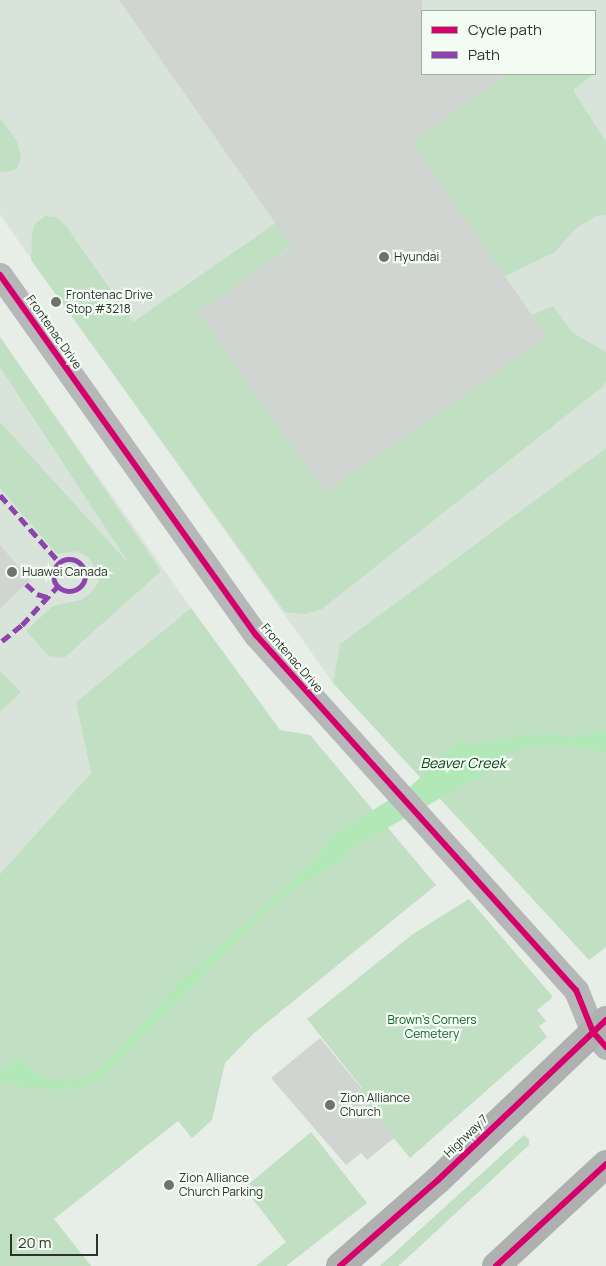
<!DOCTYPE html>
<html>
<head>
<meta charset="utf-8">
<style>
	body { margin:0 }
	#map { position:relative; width:606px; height:1266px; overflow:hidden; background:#e7ede7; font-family:Manrope,sans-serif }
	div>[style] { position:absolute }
	.built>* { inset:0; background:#d8e4d9 }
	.green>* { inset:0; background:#c0dfc3 }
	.water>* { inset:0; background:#b2e7b8 }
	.building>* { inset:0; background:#d1d5d1 }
	.street>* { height:25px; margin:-12.5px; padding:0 12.5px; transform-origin:12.5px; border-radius:12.5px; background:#b6b7b8 }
	.primary>* { height:28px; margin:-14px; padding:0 14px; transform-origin:14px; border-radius:14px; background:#afb1b0 }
	.quiet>* { height:5px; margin-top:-2.5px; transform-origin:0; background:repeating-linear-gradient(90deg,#8e44ad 0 10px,transparent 0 15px) }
	.quiet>.ring { margin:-2.5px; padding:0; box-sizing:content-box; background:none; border:5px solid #8e44ad; border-radius:50% }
	.cycleway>* { height:6px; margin:-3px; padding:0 3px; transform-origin:3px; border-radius:3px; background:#d6006c }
	.dots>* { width:14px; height:14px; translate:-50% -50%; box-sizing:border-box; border:2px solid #f2fcf3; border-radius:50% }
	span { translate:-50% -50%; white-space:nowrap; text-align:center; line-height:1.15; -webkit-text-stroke:4.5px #f2fcf3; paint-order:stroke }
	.poi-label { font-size:12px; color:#2e322f }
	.left { translate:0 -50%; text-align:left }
	.street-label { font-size:12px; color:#2e322f }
	.park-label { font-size:12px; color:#105f25 }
	.water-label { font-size:14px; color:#043c14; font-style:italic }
	.legend { position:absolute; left:421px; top:10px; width:175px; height:65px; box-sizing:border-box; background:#f2fcf3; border:1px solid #a4aba5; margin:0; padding:6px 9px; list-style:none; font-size:15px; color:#2e322f }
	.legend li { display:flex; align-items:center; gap:10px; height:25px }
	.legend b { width:25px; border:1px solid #a4aba5 }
	.scale { position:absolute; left:10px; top:1234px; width:88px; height:22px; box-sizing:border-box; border:2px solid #2e322f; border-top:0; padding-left:6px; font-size:15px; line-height:18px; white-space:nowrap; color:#2e322f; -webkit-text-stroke:4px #f2fcf3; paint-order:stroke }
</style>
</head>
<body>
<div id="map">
	<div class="built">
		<div style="clip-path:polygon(evenodd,0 0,606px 0,606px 448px,340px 644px,333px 683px,0 215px,0 0,422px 11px,595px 11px,595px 74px,422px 74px,422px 11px)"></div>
		<div style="clip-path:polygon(0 337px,191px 608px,76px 702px,91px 773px,0 874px)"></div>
	</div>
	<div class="green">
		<div style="clip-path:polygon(507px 74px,590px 74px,591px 76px,573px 90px,606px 142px,606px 215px,596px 216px,575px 229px,555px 252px,505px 276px,422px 156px,399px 151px)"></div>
		<div style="clip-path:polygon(0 118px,17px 141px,21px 157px,17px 169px,5px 172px,0 172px)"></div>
		<div style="clip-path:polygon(45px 216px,56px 217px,66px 226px,133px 322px,276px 223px,304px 238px,198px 312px,325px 492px,547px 337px,532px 315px,553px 306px,573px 333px,606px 352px,606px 381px,602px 387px,322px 609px,304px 614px,285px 612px,31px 260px,32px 235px,35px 224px)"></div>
		<div style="clip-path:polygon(0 337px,161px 571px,64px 658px,49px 656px,26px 631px,53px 606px,81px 600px,91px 593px,99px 582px,97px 570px,89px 558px,77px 551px,57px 554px,0 488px,0 422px,130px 565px,0 367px)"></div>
		<div style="clip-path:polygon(606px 448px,606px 947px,589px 960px,333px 683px,340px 644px)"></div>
		<div style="clip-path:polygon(191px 608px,280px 730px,310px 735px,436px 885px,253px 1034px,225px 1063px,212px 1120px,192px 1138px,178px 1121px,54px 1219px,91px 1266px,0 1266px,0 874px,91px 773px,76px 702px)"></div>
		<div style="clip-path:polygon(0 671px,21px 692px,0 712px)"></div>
		<div style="clip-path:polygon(469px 899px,553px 997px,537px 1010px,546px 1021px,539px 1026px,547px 1037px,410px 1158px,357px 1093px,362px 1088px,307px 1019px,413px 934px)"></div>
		<div style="clip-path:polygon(311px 1132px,367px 1203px,286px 1266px,256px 1266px,286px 1242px,244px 1188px)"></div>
		<div style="clip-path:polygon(524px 1135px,529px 1139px,529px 1145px,403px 1262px,398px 1266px,380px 1266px)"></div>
	</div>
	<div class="water">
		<div style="clip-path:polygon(606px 729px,606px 752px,572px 746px,537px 745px,506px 754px,493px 769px,353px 847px,339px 863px,314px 876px,270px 907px,99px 1080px,72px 1090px,23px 1087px,0 1081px,0 1069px,10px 1067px,17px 1058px,24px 1062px,32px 1072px,53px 1080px,70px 1082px,90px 1076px,111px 1058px,180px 982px,318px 858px,332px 836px,411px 786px,461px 739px,470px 745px,525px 735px,555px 734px,571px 738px)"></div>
	</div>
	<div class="building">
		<div style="clip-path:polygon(119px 0,422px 0,422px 74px,507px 74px,412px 142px,547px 337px,325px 493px,198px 312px,292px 247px)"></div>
		<div style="clip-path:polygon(0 545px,30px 580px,0 609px)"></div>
		<div style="clip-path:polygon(320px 1038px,362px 1089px,357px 1093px,394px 1138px,367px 1160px,361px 1153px,346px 1165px,271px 1078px)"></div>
	</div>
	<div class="street">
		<div style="left:0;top:275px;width:442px;rotate:54.6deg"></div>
		<div style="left:256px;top:635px;width:478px;rotate:48deg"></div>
		<div style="left:576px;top:990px;width:45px;rotate:68deg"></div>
		<div style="left:593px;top:1032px;width:20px;rotate:49deg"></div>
	</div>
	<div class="primary">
		<div style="left:340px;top:1266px;width:130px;rotate:-41.3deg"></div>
		<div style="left:438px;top:1180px;width:232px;rotate:-43.6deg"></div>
		<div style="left:496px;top:1266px;width:150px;rotate:-42.8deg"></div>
	</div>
	<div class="quiet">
		<div style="left:0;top:495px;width:89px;rotate:48.6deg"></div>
		<div class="ring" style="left:53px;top:559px;width:27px;height:27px"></div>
		<div style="left:26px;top:584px;width:15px;rotate:42deg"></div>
		<div style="left:37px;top:594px;width:10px;rotate:17deg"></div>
		<div style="left:2px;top:641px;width:26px;rotate:-39deg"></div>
		<div style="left:22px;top:625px;width:53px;rotate:-47.3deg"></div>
	</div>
	<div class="cycleway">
		<div style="left:0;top:275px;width:442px;rotate:54.6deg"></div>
		<div style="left:256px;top:635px;width:478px;rotate:48deg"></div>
		<div style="left:576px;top:990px;width:45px;rotate:68deg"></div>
		<div style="left:593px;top:1032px;width:20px;rotate:49deg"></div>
		<div style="left:340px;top:1266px;width:130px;rotate:-41.3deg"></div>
		<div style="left:438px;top:1180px;width:232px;rotate:-43.6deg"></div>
		<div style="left:496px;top:1266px;width:150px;rotate:-42.8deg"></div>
	</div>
	<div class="dots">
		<div style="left:384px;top:257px;background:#6f736f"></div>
		<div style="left:56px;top:302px;background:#6f736f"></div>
		<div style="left:12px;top:572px;background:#6f736f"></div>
		<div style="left:330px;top:1105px;background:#6f736f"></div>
		<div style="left:169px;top:1185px;background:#6f736f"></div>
	</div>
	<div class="poi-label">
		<span class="left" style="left:394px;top:257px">Hyundai</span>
		<span class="left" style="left:66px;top:302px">Frontenac Drive<br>Stop #3218</span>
		<span class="left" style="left:22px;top:572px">Huawei Canada</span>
		<span class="left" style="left:340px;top:1105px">Zion Alliance<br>Church</span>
		<span class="left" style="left:179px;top:1185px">Zion Alliance<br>Church Parking</span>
	</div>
	<div class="street-label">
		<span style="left:54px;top:332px;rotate:55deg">Frontenac Drive</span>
		<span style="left:292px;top:658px;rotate:49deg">Frontenac Drive</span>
		<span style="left:466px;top:1136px;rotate:-44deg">Highway 7</span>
	</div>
	<div class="park-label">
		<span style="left:432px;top:1027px">Brown's Corners<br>Cemetery</span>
	</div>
	<div class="water-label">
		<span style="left:463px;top:763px">Beaver Creek</span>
	</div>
	<ul class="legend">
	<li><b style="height:6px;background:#d6006c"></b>Cycle path</li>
	<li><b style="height:6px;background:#8e44ad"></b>Path</li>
	</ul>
	<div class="scale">20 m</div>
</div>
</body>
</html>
